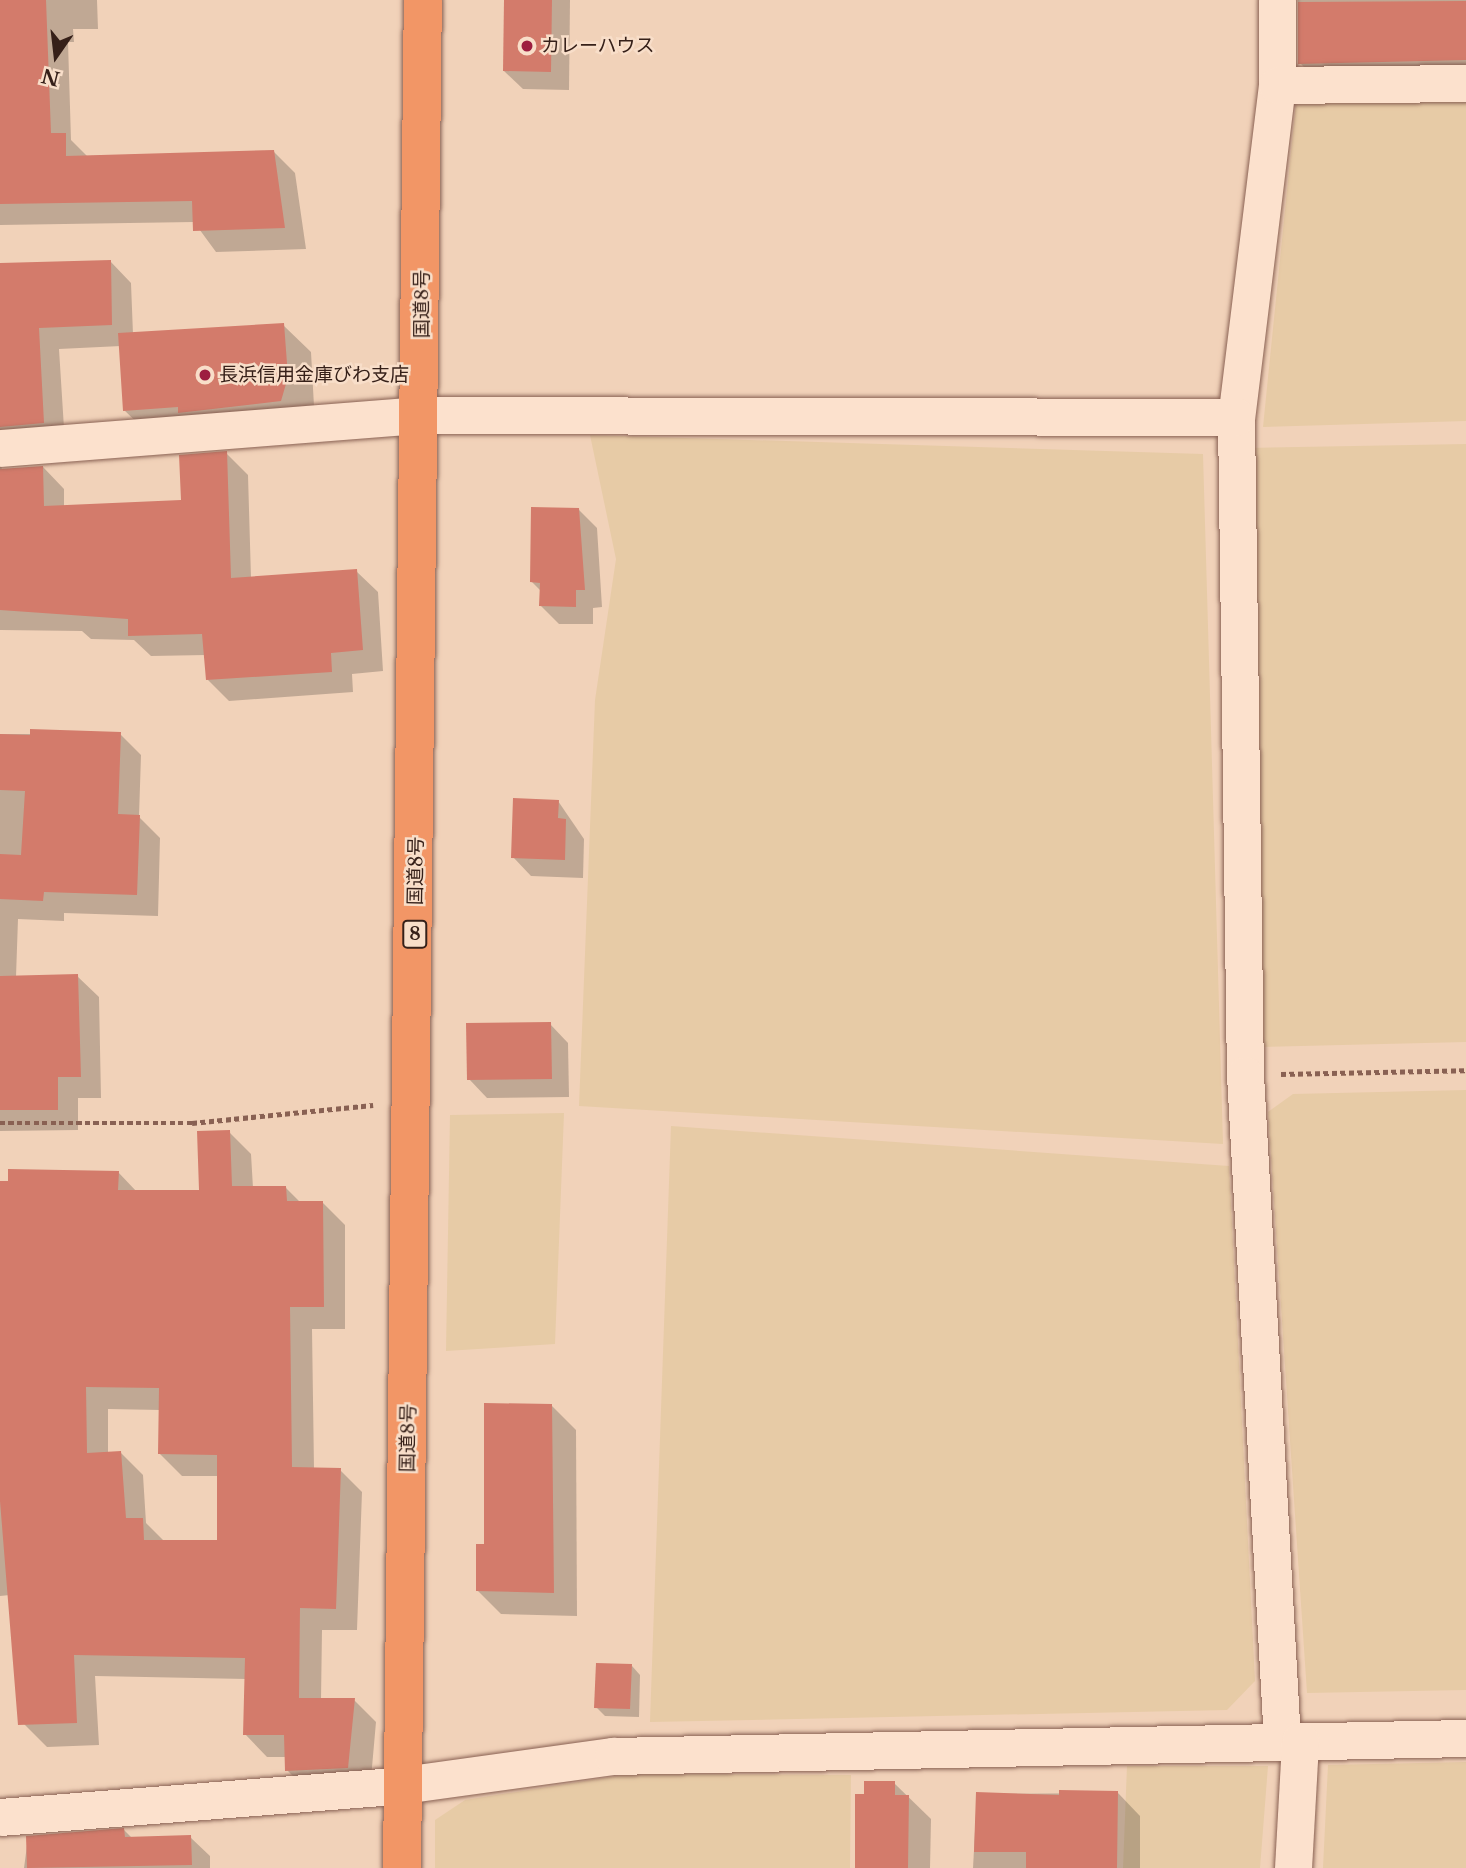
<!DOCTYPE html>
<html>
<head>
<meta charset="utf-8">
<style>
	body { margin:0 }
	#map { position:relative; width:1466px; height:1868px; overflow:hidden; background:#f1d2b9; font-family:"Libre Baskerville","Noto Sans JP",serif }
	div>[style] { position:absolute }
	.farmland>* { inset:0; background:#e7cba6 }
	.shadow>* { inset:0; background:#0003 }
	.building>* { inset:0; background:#d37b6b }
	.path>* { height:4.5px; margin-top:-2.25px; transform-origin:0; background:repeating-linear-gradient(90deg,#896153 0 5px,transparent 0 8.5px) }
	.roads { filter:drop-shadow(0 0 2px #896153) drop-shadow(0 0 2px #896153) }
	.minor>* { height:37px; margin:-18.5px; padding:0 18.5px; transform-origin:18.5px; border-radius:18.5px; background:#fce1cd }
	.trunk>* { height:38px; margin:-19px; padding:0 19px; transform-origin:19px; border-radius:19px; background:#f29666 }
	.dots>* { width:19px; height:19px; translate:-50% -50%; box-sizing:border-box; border:4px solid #f8dec9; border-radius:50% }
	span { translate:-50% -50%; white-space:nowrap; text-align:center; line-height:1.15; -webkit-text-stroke:5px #f8dec9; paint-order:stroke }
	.shield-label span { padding:2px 5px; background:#f8dec9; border:2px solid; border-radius:5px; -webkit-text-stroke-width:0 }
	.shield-label { font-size:18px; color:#362019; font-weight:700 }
	.poi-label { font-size:19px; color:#362019 }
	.left { translate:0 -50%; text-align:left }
	.street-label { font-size:19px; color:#362019 }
	.north { position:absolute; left:21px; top:21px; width:70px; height:70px; -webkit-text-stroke:5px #f8dec9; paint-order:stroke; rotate:194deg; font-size:19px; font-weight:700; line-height:28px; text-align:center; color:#362019 }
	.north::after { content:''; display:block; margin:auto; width:24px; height:32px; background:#362019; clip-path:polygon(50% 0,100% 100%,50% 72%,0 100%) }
</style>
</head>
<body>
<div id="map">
	<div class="farmland">
		<div style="clip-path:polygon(1466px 99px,1466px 421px,1263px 427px,1296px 102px)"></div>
		<div style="clip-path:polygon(590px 435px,1203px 454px,1223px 1144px,579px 1106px,595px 700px,616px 559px)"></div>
		<div style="clip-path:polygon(1466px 444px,1466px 1042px,1262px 1047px,1248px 448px)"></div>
		<div style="clip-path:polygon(1466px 1090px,1466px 1690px,1307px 1693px,1268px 1112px,1293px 1094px)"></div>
		<div style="clip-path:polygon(564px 1113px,555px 1344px,446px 1351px,450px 1115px)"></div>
		<div style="clip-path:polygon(671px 1126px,1229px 1166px,1255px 1681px,1227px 1710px,650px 1722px)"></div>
		<div style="clip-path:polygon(1466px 1762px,1466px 1868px,1323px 1868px,1328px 1765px)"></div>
		<div style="clip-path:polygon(1127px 1766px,1268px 1766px,1260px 1868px,1123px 1868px)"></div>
		<div style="clip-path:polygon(629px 1774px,851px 1775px,850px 1868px,435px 1868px,435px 1820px,465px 1800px)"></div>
	</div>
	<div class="shadow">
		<div style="clip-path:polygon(0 0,97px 0,98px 29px,73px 29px,74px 42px,68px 42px,71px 140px,87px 156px,273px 151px,295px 173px,306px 249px,216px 252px,194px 222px,0 225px)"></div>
		<div style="clip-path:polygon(505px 0,570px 0,569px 90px,523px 89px,504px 71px)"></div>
		<div style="clip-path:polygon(1298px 0,1466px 0,1466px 78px,1318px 81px,1300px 63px)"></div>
		<div style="clip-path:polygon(110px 261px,131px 283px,133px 334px,283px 325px,311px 352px,314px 406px,152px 437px,124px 410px,121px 346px,59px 349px,65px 444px,1px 461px,2px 471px,43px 467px,64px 489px,64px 507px,182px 502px,226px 453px,248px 475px,251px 578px,356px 571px,378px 592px,383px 671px,352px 674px,353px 692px,229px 701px,207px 679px,206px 655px,151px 656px,134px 640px,91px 639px,82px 631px,0 630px,0 265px)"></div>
		<div style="clip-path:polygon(578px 509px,597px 528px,602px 607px,593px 608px,593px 624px,559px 624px,541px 606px,541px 591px,532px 582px)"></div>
		<div style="clip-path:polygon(0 734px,120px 734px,141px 755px,139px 817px,160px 838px,158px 916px,64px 913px,64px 921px,18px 919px,16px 977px,77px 976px,99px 997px,101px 1098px,78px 1098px,78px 1130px,0 1131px)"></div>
		<div style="clip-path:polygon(558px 801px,584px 839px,583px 878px,531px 876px,513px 857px)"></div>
		<div style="clip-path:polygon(550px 1024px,568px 1043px,569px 1097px,487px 1098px,469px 1079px)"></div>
		<div style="clip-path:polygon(evenodd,229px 1132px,251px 1154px,253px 1188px,286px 1188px,301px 1203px,323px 1203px,345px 1225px,345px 1329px,312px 1329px,314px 1469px,340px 1470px,362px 1492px,357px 1630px,322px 1630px,321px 1700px,354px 1700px,376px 1722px,370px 1790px,309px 1792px,287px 1770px,287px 1757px,267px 1757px,245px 1734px,246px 1679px,95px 1676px,99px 1745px,47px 1747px,24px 1724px,10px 1595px,0 1596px,0 1183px,118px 1172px,137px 1192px,201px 1192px,229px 1132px,108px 1409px,160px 1410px,160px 1454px,182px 1476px,219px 1476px,218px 1542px,165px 1542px,146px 1523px,143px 1475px,120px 1452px,108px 1453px,108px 1409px)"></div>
		<div style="clip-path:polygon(552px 1406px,576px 1430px,577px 1616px,501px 1614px,477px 1590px,485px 1546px)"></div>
		<div style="clip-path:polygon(632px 1666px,640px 1675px,639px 1717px,605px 1716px,596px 1707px)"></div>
		<div style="clip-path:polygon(894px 1783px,931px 1819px,930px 1868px,858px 1868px,866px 1796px)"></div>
		<div style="clip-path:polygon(1118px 1793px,1140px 1816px,1140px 1868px,973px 1868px,977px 1794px)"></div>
		<div style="clip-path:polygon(124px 1830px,132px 1838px,190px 1837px,210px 1856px,210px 1868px,24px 1868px,28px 1838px)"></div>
	</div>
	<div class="building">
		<div style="clip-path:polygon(0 0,46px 0,51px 133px,66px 133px,66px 156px,274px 150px,285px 228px,193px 231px,192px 201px,0 204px)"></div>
		<div style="clip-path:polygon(504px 0,552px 0,551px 72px,503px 71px)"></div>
		<div style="clip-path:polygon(1466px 1px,1466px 60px,1298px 64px,1298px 2px)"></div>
		<div style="clip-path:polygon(111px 260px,112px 325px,39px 328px,44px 423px,0 427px,0 263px)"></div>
		<div style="clip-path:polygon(284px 323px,288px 377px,281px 401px,178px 413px,178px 407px,123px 411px,118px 333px)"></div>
		<div style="clip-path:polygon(227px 451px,231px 578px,357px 569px,363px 650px,331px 653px,332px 672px,206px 680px,202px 634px,128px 636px,128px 619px,0 610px,0 469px,43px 466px,44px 506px,181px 500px,179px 455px)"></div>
		<div style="clip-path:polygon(531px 507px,579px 508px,585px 590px,576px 590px,576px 607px,539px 606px,540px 583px,530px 582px)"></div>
		<div style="clip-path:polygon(30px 729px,121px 732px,118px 814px,140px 815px,137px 895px,44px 892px,43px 901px,0 899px,0 854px,21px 855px,25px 791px,0 790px,0 734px,30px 735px)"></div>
		<div style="clip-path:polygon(513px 798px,559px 800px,558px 818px,566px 819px,565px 860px,511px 858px)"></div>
		<div style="clip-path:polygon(78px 974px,81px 1077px,58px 1077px,58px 1110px,0 1110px,0 976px)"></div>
		<div style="clip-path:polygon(551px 1022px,552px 1079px,467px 1080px,466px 1023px)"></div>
		<div style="clip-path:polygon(evenodd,230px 1130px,232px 1186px,286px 1186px,287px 1201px,323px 1201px,324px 1307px,290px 1307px,292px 1467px,341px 1468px,336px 1609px,300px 1608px,299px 1698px,355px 1698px,348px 1768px,285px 1771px,284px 1735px,243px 1735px,245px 1658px,74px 1655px,77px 1723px,18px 1725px,0 1501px,0 1181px,8px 1181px,8px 1169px,119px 1171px,118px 1190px,199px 1190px,197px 1131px,230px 1130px,86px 1387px,159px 1388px,158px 1454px,217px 1455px,217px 1540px,144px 1540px,143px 1518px,126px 1518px,121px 1451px,87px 1453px,86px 1387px)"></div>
		<div style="clip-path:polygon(484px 1403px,552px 1404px,554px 1593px,476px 1591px,476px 1544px,484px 1544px)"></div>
		<div style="clip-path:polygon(596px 1663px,632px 1664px,630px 1709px,594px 1708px)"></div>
		<div style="clip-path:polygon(864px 1781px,895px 1781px,895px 1795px,909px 1795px,908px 1868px,855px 1868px,855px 1794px,864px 1794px)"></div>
		<div style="clip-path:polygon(1059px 1790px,1118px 1791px,1117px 1868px,1026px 1868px,1026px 1852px,974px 1852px,976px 1792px,1059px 1795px)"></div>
		<div style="clip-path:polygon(124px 1828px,125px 1837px,191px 1835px,192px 1865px,27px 1868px,26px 1836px)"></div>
	</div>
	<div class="path">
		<div style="left:1281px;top:1074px;width:185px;rotate:-1.2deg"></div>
		<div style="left:0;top:1123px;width:192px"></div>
		<div style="left:192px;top:1123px;width:182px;rotate:-5.7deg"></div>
	</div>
	<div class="roads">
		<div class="minor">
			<div style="left:1277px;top:0;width:85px;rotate:90deg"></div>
			<div style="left:1277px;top:85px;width:335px;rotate:97deg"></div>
			<div style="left:1236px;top:417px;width:658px;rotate:89.22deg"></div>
			<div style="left:1245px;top:1075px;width:667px;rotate:86.82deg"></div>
			<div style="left:1277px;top:85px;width:189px;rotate:-0.6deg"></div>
			<div style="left:0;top:448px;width:423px;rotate:-4.5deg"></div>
			<div style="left:422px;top:415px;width:814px;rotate:0.14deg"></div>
			<div style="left:0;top:1817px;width:404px;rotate:-4.5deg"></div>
			<div style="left:403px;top:1785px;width:212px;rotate:-7.9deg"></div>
			<div style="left:613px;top:1756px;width:853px;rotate:-1.21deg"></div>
			<div style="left:1293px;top:1868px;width:127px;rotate:-86.8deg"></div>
		</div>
		<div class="trunk">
			<div style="left:402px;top:1868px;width:1868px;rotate:-89.36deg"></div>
		</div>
	</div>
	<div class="dots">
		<div style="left:527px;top:46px;background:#9d1e40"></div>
		<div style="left:205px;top:375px;background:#9d1e40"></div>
	</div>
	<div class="shield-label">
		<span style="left:415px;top:934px">8</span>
	</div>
	<div class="poi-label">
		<span class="left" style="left:541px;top:46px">カレーハウス</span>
		<span class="left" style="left:219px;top:375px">長浜信用金庫びわ支店</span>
	</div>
	<div class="street-label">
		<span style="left:422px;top:304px;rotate:-90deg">国道8号</span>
		<span style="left:416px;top:871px;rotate:-89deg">国道8号</span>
		<span style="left:408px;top:1438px;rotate:-89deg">国道8号</span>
	</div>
	<div class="north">N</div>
</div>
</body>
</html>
